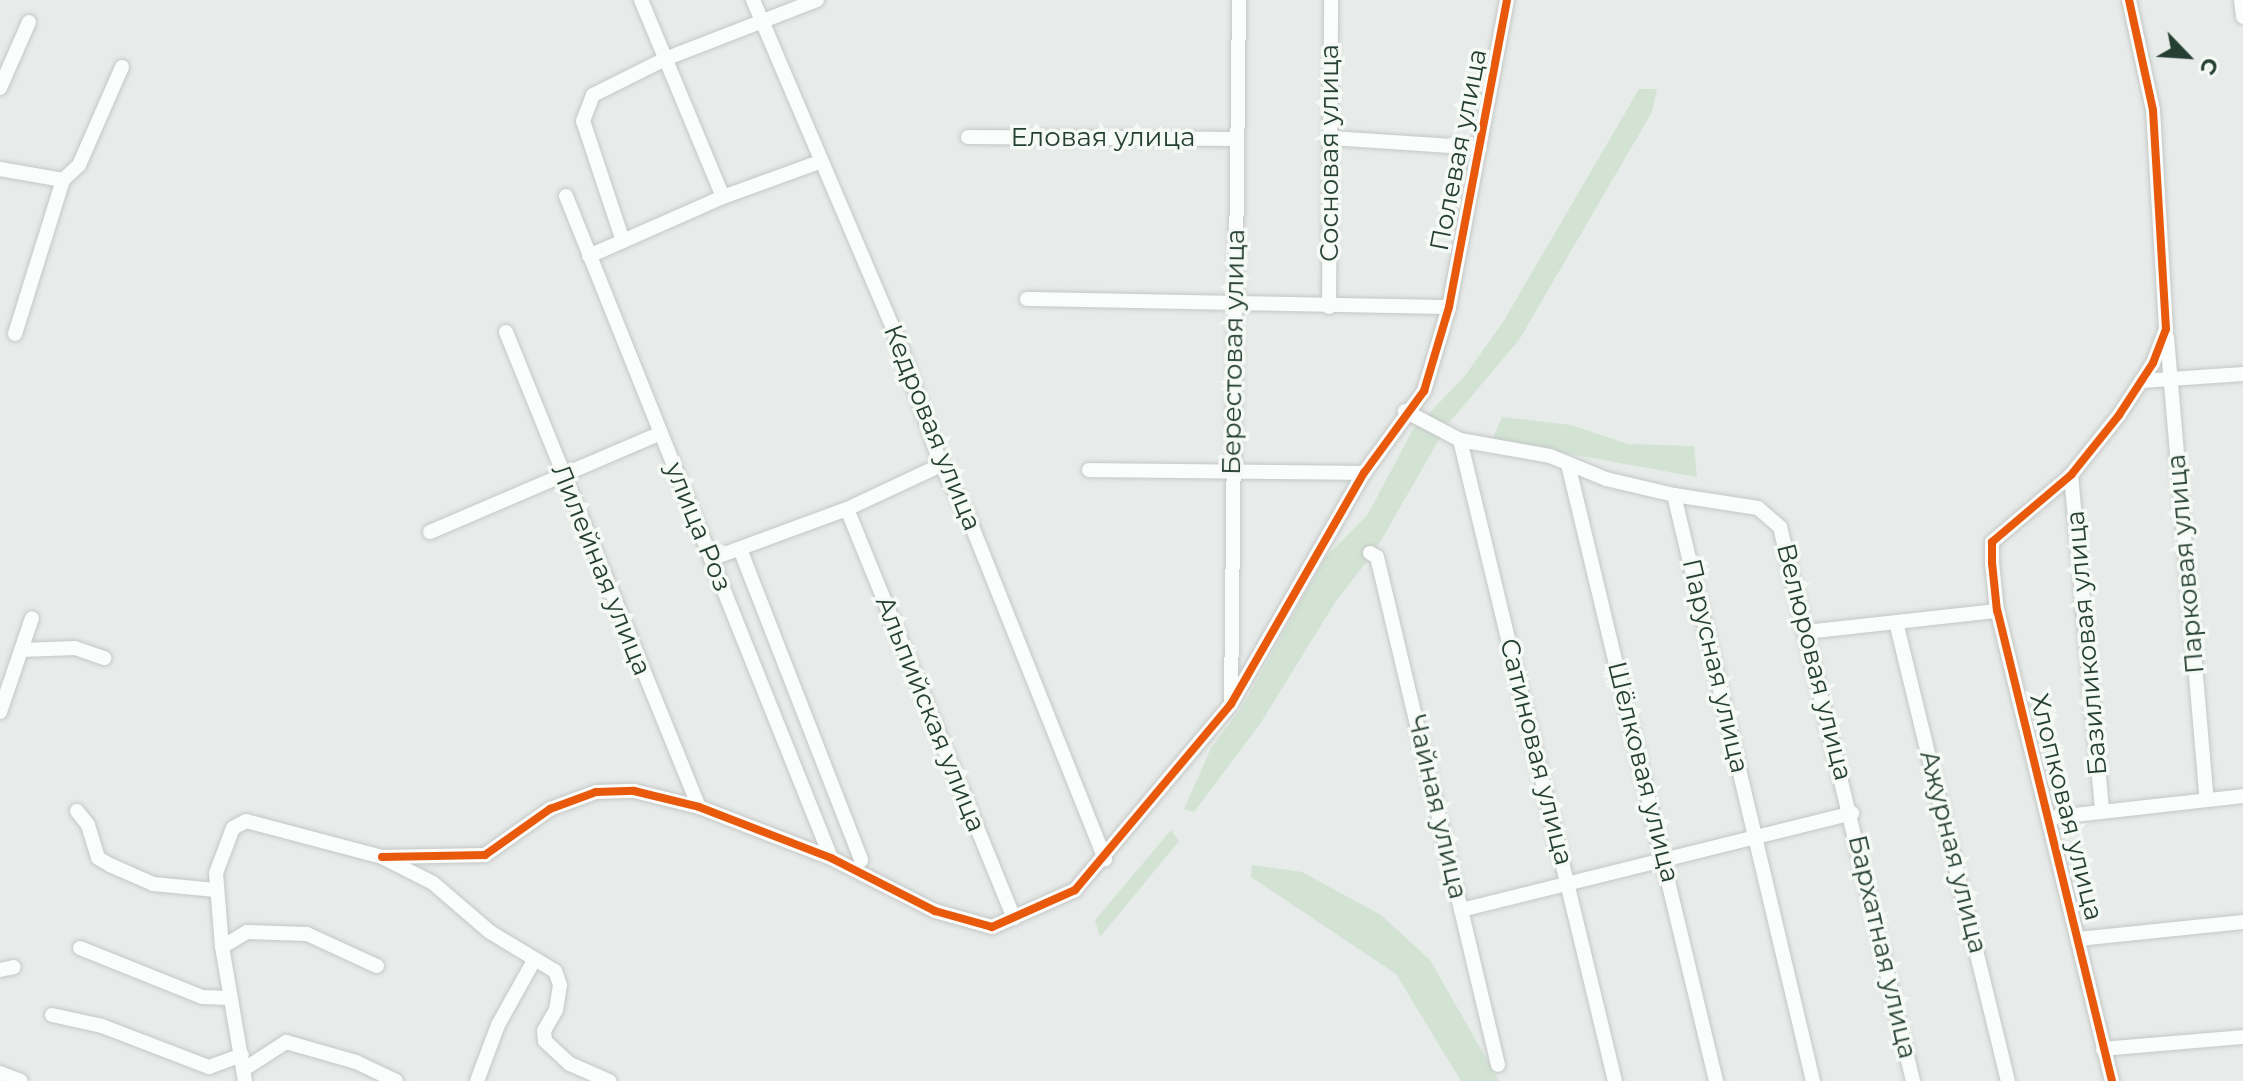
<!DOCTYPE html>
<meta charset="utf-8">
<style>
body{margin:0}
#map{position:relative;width:2243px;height:1081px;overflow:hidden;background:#e7ebe9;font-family:Montserrat,sans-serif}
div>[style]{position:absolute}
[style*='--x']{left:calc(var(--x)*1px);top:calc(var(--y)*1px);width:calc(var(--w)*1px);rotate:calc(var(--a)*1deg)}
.green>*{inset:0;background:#d2e3d4}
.roads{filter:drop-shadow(0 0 2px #c4c8c6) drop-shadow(0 0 2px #c4c8c6)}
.minor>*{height:14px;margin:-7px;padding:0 7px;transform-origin:7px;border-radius:7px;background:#fbfcfc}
.cycleway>*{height:8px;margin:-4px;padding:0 4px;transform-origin:4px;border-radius:4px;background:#e8590c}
span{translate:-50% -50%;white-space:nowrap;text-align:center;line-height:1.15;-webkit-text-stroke:7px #f6faf7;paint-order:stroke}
.street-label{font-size:26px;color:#253f33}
.north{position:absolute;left:2147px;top:16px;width:80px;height:80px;-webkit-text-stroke:6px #f6faf7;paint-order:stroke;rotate:115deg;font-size:22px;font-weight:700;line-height:32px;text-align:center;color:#253f33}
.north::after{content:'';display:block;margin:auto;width:28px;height:36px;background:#253f33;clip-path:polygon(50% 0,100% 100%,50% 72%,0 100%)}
</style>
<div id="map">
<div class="green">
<i style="clip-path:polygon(1639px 89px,1657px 89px,1652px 112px,1519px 340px,1448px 424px,1375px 551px,1336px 601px,1260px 724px,1194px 812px,1184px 809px,1211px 748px,1242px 707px,1325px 558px,1368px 514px,1412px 431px,1464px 377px,1503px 322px)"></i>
<i style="clip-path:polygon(1502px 417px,1571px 425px,1628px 444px,1694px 446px,1697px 477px,1492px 440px)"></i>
<i style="clip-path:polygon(1171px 830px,1179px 841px,1100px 937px,1095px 920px)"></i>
<i style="clip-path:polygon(1252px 865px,1302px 872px,1381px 915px,1430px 960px,1499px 1081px,1461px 1081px,1396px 974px,1251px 877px)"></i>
</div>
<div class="roads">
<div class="minor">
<i style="--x:641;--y:0;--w:213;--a:67.4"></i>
<i style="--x:753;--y:0;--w:375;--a:66.9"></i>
<i style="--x:900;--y:345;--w:127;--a:71.1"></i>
<i style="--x:941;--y:465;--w:55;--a:62"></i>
<i style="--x:967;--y:514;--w:372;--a:68.2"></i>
<i style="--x:2241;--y:0;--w:17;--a:83"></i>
<i style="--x:0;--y:88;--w:72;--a:-66.3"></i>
<i style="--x:968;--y:137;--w:269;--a:0.4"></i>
<i style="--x:1331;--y:138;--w:149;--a:3.8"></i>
<i style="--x:0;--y:169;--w:64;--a:9.9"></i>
<i style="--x:63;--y:180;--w:22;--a:-43"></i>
<i style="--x:79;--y:165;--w:107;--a:-66.3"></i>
<i style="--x:566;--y:196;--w:713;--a:68.18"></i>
<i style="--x:623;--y:241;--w:126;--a:-108.4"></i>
<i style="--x:583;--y:121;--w:28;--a:-69"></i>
<i style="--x:593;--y:95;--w:80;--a:-26.6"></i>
<i style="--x:665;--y:59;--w:163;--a:-21.2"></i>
<i style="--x:589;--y:256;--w:146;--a:-23.8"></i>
<i style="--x:723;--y:197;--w:102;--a:-20"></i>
<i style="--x:1027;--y:299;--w:422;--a:1.1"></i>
<i style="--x:1329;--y:307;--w:307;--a:-89.6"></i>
<i style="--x:506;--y:332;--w:513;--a:67.89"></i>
<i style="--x:15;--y:334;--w:161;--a:-72.7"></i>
<i style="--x:2167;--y:337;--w:464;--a:85.1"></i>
<i style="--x:2142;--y:381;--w:101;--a:-4"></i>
<i style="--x:1405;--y:411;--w:62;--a:27.8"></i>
<i style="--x:1460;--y:440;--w:659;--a:76.41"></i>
<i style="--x:1460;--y:440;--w:91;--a:10.1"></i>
<i style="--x:1550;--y:456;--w:61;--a:22.3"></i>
<i style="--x:1606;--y:479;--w:70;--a:13.2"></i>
<i style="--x:1674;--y:495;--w:85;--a:8.8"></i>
<i style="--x:1758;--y:508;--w:29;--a:41"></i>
<i style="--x:1780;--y:527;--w:570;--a:76.5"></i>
<i style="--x:1568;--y:464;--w:635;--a:76.51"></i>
<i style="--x:1089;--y:470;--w:275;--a:0.6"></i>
<i style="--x:2071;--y:475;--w:337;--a:84.7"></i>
<i style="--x:1674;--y:495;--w:602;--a:76.66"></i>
<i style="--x:847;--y:509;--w:442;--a:67.8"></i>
<i style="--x:430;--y:532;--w:251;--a:-23.2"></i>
<i style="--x:740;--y:549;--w:334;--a:68.7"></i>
<i style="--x:1370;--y:553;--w:8;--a:30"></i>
<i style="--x:1377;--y:557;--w:522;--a:76.6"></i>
<i style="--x:711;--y:559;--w:145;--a:-20.2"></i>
<i style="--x:847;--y:509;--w:104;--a:-25.1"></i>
<i style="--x:1896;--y:622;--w:472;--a:76.3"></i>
<i style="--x:1806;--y:632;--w:192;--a:-6.3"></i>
<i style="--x:21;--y:650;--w:54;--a:-2.1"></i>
<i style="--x:75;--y:648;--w:31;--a:19"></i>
<i style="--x:1231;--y:703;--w:703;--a:-89.35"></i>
<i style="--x:0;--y:712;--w:99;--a:-71.2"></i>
<i style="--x:77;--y:811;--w:18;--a:52"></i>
<i style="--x:88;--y:825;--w:34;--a:73"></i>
<i style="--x:98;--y:858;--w:14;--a:30"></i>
<i style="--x:110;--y:865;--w:47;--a:23.8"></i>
<i style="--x:153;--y:884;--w:63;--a:5.4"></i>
<i style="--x:2048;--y:818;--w:196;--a:-6.4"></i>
<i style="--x:382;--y:857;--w:103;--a:-1.1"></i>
<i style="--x:485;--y:855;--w:80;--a:-35.3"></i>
<i style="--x:550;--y:809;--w:49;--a:-20.3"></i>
<i style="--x:596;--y:792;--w:38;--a:-2"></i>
<i style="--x:634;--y:791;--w:67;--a:13.8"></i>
<i style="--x:699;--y:807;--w:142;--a:21.1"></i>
<i style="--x:831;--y:858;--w:117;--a:27"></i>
<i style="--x:935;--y:911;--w:59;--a:15.7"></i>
<i style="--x:992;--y:927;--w:91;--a:-24"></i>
<i style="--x:1075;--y:890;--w:243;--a:-50"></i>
<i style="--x:1231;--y:704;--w:267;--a:-60.1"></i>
<i style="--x:1364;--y:473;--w:102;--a:-53.8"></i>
<i style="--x:1424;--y:391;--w:88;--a:-73.4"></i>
<i style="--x:1449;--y:307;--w:312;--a:-79.3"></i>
<i style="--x:1461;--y:910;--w:403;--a:-13.9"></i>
<i style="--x:2078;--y:939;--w:166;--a:-5.9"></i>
<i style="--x:222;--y:947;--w:29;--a:-31"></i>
<i style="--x:247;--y:932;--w:60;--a:1.9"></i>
<i style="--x:307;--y:934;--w:77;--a:24.6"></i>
<i style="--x:80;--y:948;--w:131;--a:21.9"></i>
<i style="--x:202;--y:997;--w:28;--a:2"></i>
<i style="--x:0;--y:970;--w:14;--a:-12"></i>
<i style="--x:52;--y:1015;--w:51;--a:12.4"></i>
<i style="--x:102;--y:1026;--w:115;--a:21"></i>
<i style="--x:209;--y:1067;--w:35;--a:-20"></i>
<i style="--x:2103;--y:1049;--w:141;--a:-4.9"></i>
<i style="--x:246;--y:1068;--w:48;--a:-33"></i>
<i style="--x:286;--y:1042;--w:73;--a:15.9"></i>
<i style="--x:356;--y:1062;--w:44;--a:25.4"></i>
<i style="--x:0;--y:1073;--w:22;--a:21"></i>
<i style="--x:245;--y:1081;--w:136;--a:-99.7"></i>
<i style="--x:222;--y:947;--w:74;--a:-94.6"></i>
<i style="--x:216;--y:873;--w:48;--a:-69.3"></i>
<i style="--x:233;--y:828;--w:15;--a:-28"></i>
<i style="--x:246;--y:821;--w:141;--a:14.8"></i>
<i style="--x:382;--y:857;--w:57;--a:27"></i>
<i style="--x:433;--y:883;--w:75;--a:40.7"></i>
<i style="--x:490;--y:932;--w:76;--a:31"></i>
<i style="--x:555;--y:971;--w:15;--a:70"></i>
<i style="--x:560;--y:985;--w:25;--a:99"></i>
<i style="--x:556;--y:1010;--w:24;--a:120"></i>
<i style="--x:544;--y:1031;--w:10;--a:84"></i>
<i style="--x:545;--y:1041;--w:34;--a:43"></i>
<i style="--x:570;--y:1064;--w:43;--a:23.6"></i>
<i style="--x:477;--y:1081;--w:60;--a:-69.4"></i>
<i style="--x:498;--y:1025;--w:72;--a:-60.9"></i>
<i style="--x:2112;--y:1081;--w:484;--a:-103.7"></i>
<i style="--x:1997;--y:611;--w:48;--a:-95.9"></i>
<i style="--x:1992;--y:563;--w:21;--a:-90"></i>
<i style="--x:1992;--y:542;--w:104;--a:-40.3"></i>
<i style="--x:2071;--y:475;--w:77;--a:-51.3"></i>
<i style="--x:2119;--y:415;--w:62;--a:-56.8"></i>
<i style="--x:2153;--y:363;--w:36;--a:-69"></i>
<i style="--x:2166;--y:329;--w:219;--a:-93.4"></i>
<i style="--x:2153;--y:110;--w:113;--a:-102.3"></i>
</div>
</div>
<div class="cycleway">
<i style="--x:382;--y:857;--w:103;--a:-1.1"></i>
<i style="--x:485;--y:855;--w:80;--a:-35.3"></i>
<i style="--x:550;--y:809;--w:49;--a:-20.3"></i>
<i style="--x:596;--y:792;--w:38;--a:-2"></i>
<i style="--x:634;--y:791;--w:67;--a:13.8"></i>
<i style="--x:699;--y:807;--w:142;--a:21.1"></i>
<i style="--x:831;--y:858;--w:117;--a:27"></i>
<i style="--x:935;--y:911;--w:59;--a:15.7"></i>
<i style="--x:992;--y:927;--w:91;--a:-24"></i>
<i style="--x:1075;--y:890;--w:243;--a:-50"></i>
<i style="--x:1231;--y:704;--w:267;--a:-60.1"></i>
<i style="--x:1364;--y:473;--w:102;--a:-53.8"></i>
<i style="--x:1424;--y:391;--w:88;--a:-73.4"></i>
<i style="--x:1449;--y:307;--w:312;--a:-79.3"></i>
<i style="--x:2112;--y:1081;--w:484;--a:-103.7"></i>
<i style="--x:1997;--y:611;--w:48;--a:-95.9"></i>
<i style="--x:1992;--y:563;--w:21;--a:-90"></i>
<i style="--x:1992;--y:542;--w:104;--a:-40.3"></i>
<i style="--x:2071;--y:475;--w:77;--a:-51.3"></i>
<i style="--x:2119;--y:415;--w:62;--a:-56.8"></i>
<i style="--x:2153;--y:363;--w:36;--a:-69"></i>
<i style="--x:2166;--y:329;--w:219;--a:-93.4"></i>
<i style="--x:2153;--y:110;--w:113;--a:-102.3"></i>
</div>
<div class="street-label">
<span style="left:1103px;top:138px">Еловая улица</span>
<span style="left:1459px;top:150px;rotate:-79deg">Полевая улица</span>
<span style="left:1330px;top:153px;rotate:-90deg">Сосновая улица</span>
<span style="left:1234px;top:352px;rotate:-89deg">Берестовая улица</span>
<span style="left:932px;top:428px;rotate:68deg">Кедровая улица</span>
<span style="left:698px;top:527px;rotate:68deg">улица Роз</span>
<span style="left:2186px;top:564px;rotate:-95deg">Парковая улица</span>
<span style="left:601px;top:570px;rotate:68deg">Лилейная улица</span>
<span style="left:2087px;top:643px;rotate:-95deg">Базиликовая улица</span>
<span style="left:1814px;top:662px;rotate:76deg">Велюровая улица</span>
<span style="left:1715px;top:666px;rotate:77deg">Парусная улица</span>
<span style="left:930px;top:714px;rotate:68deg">Альпийская улица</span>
<span style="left:1536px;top:752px;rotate:76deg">Сатиновая улица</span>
<span style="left:1643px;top:772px;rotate:76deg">Шёлковая улица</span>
<span style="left:1437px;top:807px;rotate:77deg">Чайная улица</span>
<span style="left:2066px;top:807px;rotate:76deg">Хлопковая улица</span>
<span style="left:1953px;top:852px;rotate:76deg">Ажурная улица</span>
<span style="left:1882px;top:947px;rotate:77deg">Бархатная улица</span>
</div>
<div class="north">С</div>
</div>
